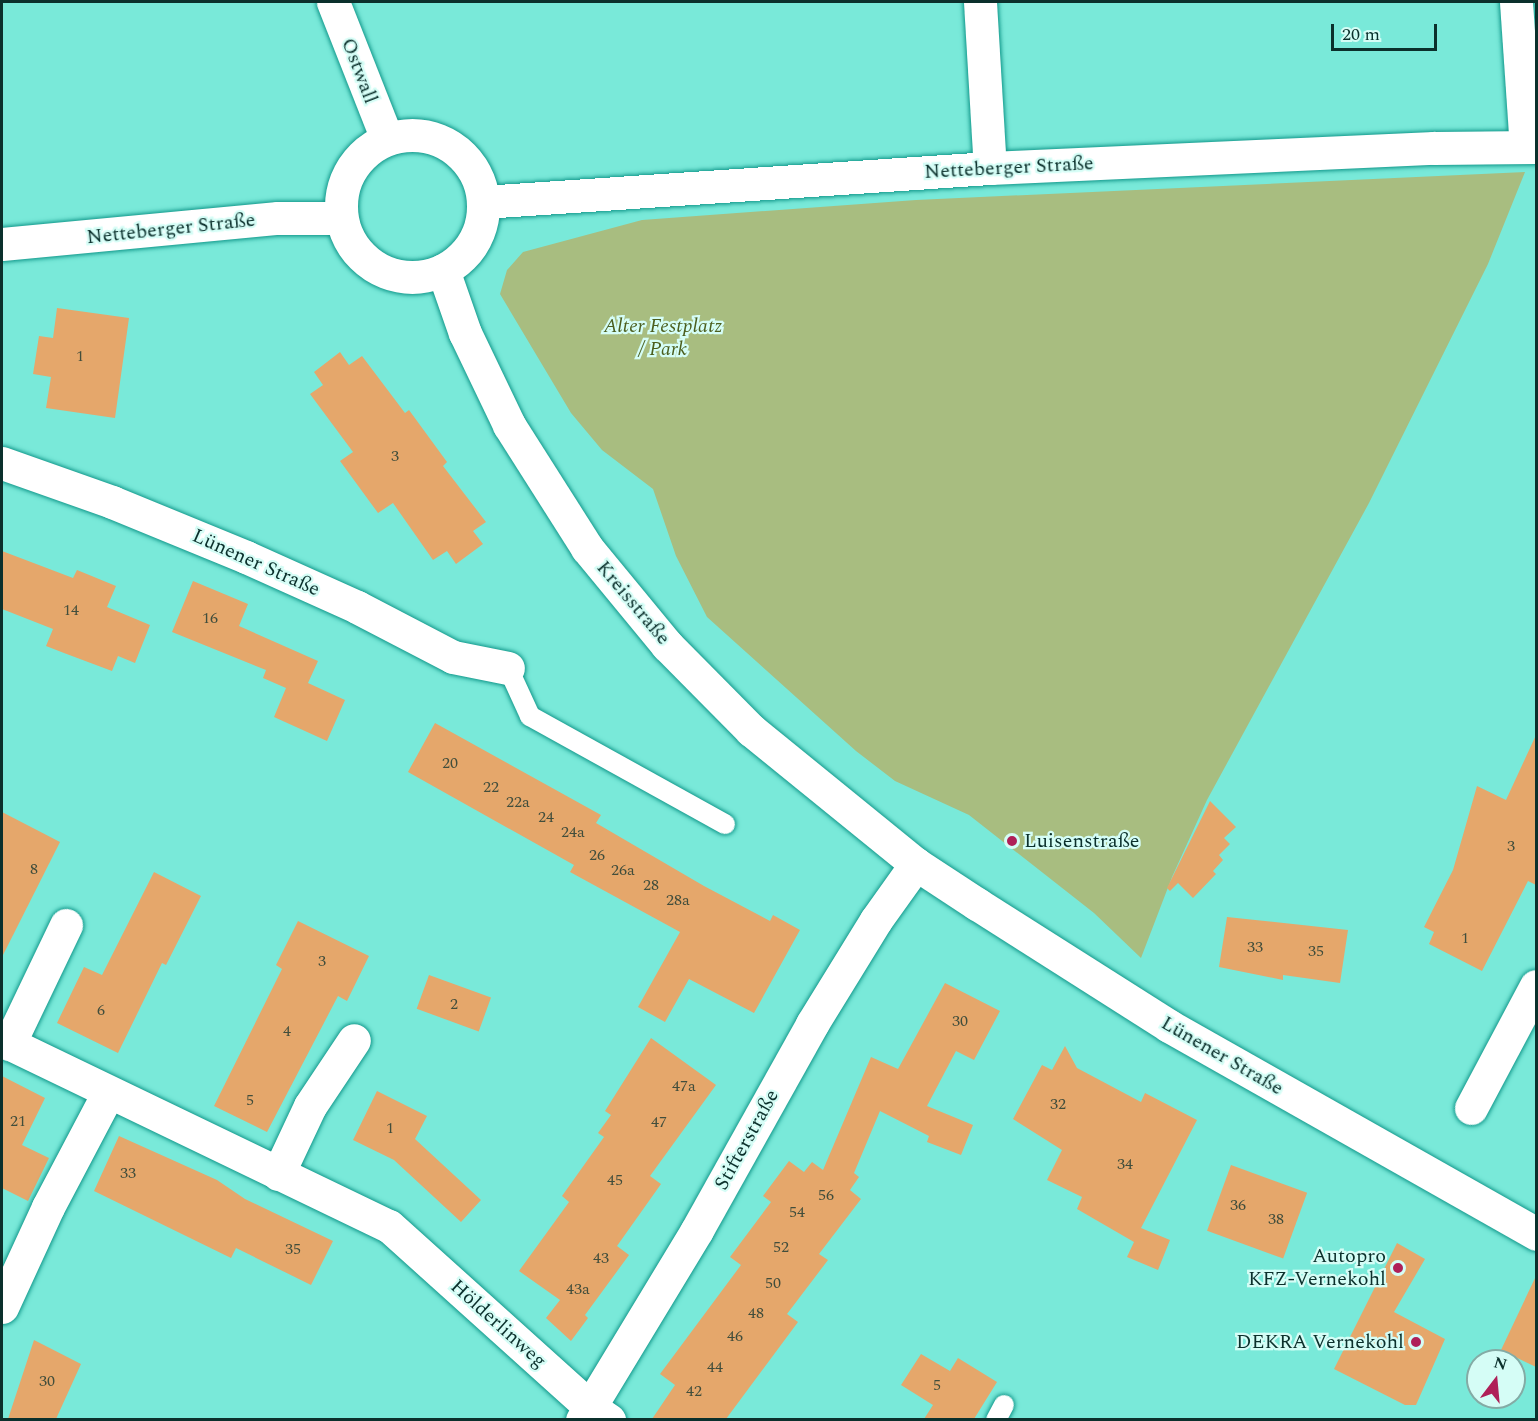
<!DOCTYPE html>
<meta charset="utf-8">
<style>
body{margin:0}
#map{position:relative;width:1538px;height:1421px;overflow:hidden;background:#79e9d9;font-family:Spectral,serif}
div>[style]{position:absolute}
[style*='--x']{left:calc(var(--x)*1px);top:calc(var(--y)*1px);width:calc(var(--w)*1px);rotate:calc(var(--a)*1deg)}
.green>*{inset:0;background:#a8bd80}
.building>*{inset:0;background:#e5a76b;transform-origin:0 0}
.roads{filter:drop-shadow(0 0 2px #12988b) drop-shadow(0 0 2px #12988b)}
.service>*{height:20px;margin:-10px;padding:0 10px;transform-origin:10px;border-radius:10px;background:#fff}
.minor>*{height:33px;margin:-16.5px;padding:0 16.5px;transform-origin:16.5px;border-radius:16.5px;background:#fff}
.tertiary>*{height:33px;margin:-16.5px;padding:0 16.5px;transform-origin:16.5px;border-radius:16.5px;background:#fff}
.primary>*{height:33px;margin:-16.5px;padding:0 16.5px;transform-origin:16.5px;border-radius:16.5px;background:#fff}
.primary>.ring{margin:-16.5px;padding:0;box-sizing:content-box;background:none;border:33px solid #fff;border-radius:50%}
.dots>*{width:16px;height:16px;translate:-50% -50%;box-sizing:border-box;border:3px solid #d5fdf6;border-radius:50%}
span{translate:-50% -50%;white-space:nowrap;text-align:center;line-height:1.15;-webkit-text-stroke:4.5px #d5fdf6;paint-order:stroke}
.number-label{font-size:16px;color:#424e3c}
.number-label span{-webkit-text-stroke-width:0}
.street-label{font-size:20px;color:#0b302c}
.park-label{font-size:20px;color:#4b5e1d;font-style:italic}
.poi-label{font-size:20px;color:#0b302c}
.left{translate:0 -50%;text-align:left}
.right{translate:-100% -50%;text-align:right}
.frame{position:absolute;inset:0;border:3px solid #0b302c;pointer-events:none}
.north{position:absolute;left:1466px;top:1349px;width:60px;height:60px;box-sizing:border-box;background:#d5fdf6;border:2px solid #84aba5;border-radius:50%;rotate:16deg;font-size:16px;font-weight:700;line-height:24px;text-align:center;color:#0b302c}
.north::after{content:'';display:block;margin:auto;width:21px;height:27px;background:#af2058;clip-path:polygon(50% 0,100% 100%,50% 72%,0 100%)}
.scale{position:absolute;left:1331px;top:24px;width:106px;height:27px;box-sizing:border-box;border:3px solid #0b302c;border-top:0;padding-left:8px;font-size:18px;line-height:21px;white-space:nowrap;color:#0b302c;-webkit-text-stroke:4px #d5fdf6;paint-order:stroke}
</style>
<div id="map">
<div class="green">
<i style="clip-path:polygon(1525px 172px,1488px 264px,1369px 503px,1207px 800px,1172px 877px,1141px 958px,1094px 913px,969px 815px,895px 781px,856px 751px,707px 617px,676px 556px,653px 489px,602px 450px,571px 413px,500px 294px,507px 270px,523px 252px,642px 220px,916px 200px)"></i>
</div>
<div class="building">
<i style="clip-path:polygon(57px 308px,129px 318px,115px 418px,46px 408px,51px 377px,33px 374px,39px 336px,53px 338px)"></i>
<i style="clip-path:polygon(340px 352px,349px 365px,362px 356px,405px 413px,409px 410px,447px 462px,443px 466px,486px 522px,473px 531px,483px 544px,456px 564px,447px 551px,433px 560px,393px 503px,378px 513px,340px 461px,353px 452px,310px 394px,323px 385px,314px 372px)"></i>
<i style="clip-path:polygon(2px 551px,73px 578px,77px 570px,116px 586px,107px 607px,150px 625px,135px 663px,118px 656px,112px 671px,64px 653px,46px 646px,53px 629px,2px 609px)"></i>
<i style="clip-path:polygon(193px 581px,248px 604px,239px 626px,318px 661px,308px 683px,345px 700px,327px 741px,274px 717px,286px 688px,263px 678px,266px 670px,172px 632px)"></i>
<i style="clip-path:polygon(435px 723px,601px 815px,596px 823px,704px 886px,770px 921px,773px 915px,800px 930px,754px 1013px,689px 979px,665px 1022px,638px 1007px,680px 932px,570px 872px,574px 865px,408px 772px)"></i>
<i style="clip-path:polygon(1536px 735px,1536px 885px,1528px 881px,1482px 971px,1429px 944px,1434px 932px,1424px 927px,1453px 870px,1477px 786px,1506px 800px)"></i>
<i style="clip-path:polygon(1210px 801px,1236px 827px,1224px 838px,1230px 844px,1219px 855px,1223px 860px,1213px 871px,1216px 874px,1193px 898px,1178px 883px,1170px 891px,1167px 888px)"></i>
<i style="clip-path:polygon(2px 812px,60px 842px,2px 957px)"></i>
<i style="clip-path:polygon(154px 872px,201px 896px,166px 965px,162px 963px,118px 1053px,57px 1023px,84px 967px,102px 975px)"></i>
<i style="clip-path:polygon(1227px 917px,1348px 930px,1340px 983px,1283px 975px,1283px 980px,1219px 967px)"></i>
<i style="clip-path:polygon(298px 921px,369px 956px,347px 1001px,338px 996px,267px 1132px,214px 1106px,282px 969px,276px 965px)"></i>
<i style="left:429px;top:975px;width:66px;height:36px;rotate:20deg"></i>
<i style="clip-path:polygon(945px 983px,1000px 1011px,974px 1060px,956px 1051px,927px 1106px,973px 1125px,961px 1155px,927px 1142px,929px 1136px,880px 1111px,854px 1173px,859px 1177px,850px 1190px,861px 1199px,819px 1254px,828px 1260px,787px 1314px,798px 1322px,726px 1419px,652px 1419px,675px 1385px,660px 1374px,741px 1265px,730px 1257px,771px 1202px,763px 1196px,789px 1161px,804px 1172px,812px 1162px,823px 1170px,871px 1057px,898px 1069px)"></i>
<i style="clip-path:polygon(651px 1038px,716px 1085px,650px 1176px,661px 1184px,617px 1246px,629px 1255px,585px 1315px,588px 1318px,571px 1341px,546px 1318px,560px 1300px,519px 1271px,569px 1202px,562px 1196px,604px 1137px,598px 1133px,611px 1115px,605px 1111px)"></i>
<i style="clip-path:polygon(1065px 1046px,1077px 1068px,1141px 1102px,1145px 1093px,1197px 1120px,1141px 1228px,1170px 1240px,1158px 1270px,1127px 1257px,1134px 1242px,1077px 1209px,1082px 1197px,1047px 1180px,1062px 1150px,1013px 1119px,1042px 1065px,1052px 1070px)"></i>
<i style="clip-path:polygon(2px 1076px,45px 1098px,22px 1145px,49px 1158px,28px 1201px,2px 1188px)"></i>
<i style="clip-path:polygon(377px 1091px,427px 1116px,415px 1139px,481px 1200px,461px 1222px,394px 1160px,353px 1140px)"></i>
<i style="clip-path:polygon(119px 1136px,217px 1180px,245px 1199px,333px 1241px,311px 1285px,236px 1248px,231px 1258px,94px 1191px)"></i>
<i style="left:1231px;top:1165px;width:81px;height:70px;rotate:20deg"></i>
<i style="clip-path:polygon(1397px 1243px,1425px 1259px,1394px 1312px,1445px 1339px,1416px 1405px,1405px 1405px,1334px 1369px)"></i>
<i style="clip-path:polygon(1536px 1276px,1536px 1367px,1501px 1350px)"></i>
<i style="clip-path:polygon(34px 1340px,81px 1364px,56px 1419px,8px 1419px)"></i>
<i style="clip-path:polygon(921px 1354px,950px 1371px,958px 1358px,997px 1382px,974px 1419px,924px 1419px,933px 1405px,901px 1385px)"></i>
</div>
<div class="roads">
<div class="service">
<i style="--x:508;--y:668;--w:53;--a:65.4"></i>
<i style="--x:530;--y:716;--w:223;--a:29"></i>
<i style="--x:996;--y:1420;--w:17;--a:-62"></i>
</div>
<div class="minor">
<i style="--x:980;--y:2;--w:166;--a:86.6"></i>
<i style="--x:1516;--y:2;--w:145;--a:86.1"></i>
<i style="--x:2;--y:244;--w:277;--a:-5.4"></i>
<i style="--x:278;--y:218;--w:63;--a:0"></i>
<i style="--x:2;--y:463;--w:117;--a:19.5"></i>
<i style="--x:112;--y:502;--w:145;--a:22.3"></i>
<i style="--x:246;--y:557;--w:122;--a:24.2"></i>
<i style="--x:357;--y:607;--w:108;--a:27.5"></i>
<i style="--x:453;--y:657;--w:56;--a:11.3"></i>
<i style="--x:2;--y:1040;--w:429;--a:25.7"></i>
<i style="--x:389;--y:1226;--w:272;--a:42"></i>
<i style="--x:591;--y:1408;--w:22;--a:34"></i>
<i style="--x:9;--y:1044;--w:132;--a:-64.4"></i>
<i style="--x:1471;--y:1108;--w:138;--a:-62"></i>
<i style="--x:278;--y:1174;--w:75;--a:-64.8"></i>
<i style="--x:310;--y:1106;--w:79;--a:-56.3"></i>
<i style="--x:2;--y:1307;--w:110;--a:-65.3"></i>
<i style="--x:48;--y:1207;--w:129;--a:-62.2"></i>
<i style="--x:582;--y:1420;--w:222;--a:-58.8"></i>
<i style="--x:697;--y:1230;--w:236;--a:-60.8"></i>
<i style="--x:812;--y:1024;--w:122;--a:-58.4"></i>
<i style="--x:876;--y:920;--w:69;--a:-54.5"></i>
</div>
<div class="tertiary">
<i style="--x:483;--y:202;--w:508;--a:-3.84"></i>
<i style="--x:990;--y:168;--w:444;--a:-2.6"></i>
<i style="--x:1434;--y:148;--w:102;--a:-0.6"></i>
</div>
<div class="primary">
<i style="--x:333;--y:2;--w:147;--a:68.5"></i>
<i class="ring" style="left:341px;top:135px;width:109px;height:109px"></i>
<i style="--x:443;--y:270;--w:67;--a:70.8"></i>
<i style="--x:465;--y:333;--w:102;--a:64.4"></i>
<i style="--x:509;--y:425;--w:146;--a:57.6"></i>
<i style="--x:587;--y:548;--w:126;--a:50.5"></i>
<i style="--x:667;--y:645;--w:120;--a:45.3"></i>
<i style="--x:751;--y:730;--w:213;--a:39.1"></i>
<i style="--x:916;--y:864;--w:73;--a:33.3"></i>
<i style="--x:977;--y:904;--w:227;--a:32.4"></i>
<i style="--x:1169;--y:1026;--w:422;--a:29.5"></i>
</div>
</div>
<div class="dots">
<i style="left:1012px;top:841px;background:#af2058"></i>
<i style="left:1398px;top:1268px;background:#af2058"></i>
<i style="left:1416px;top:1342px;background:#af2058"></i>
</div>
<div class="number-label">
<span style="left:80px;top:356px">1</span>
<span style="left:395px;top:456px">3</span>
<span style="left:71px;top:610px">14</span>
<span style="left:210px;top:618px">16</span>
<span style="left:450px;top:763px">20</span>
<span style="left:491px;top:787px">22</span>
<span style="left:518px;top:802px">22a</span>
<span style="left:546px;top:817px">24</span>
<span style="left:573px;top:832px">24a</span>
<span style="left:1511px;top:846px">3</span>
<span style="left:597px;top:855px">26</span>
<span style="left:34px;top:869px">8</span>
<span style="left:623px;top:870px">26a</span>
<span style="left:651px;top:885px">28</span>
<span style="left:678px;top:900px">28a</span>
<span style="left:1465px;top:938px">1</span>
<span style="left:1255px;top:947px">33</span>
<span style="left:1316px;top:951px">35</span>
<span style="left:322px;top:961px">3</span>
<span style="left:454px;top:1004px">2</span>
<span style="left:101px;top:1010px">6</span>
<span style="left:960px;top:1021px">30</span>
<span style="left:287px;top:1031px">4</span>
<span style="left:684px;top:1086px">47a</span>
<span style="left:250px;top:1100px">5</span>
<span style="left:1058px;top:1104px">32</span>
<span style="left:18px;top:1121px">21</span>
<span style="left:659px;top:1122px">47</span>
<span style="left:390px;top:1128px">1</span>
<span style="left:1125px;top:1164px">34</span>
<span style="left:128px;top:1173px">33</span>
<span style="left:615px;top:1180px">45</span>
<span style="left:826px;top:1195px">56</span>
<span style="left:1238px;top:1205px">36</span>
<span style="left:797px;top:1212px">54</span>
<span style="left:1276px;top:1219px">38</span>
<span style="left:781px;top:1247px">52</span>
<span style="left:293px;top:1249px">35</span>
<span style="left:601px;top:1258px">43</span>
<span style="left:773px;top:1283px">50</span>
<span style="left:578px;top:1289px">43a</span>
<span style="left:756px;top:1313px">48</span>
<span style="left:735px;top:1336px">46</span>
<span style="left:715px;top:1367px">44</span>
<span style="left:47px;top:1381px">30</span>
<span style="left:937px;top:1385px">5</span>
<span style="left:694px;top:1391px">42</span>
</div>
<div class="street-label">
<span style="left:359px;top:71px;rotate:69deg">Ostwall</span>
<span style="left:1009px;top:168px;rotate:-3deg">Netteberger Straße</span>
<span style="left:171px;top:229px;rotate:-6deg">Netteberger Straße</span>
<span style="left:256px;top:563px;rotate:24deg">Lünener Straße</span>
<span style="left:633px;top:603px;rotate:50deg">Kreisstraße</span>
<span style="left:1222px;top:1056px;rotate:30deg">Lünener Straße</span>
<span style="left:747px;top:1140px;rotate:-61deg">Stifterstraße</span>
<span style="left:498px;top:1324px;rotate:42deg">Hölderlinweg</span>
</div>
<div class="park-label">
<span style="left:663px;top:338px">Alter Festplatz<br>/ Park</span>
</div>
<div class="poi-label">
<span class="left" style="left:1024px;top:841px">Luisenstraße</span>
<span class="right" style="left:1386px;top:1268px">Autopro<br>KFZ-Vernekohl</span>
<span class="right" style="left:1404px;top:1342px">DEKRA Vernekohl</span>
</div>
<div class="frame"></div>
<div class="north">N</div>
<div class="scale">20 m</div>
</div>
